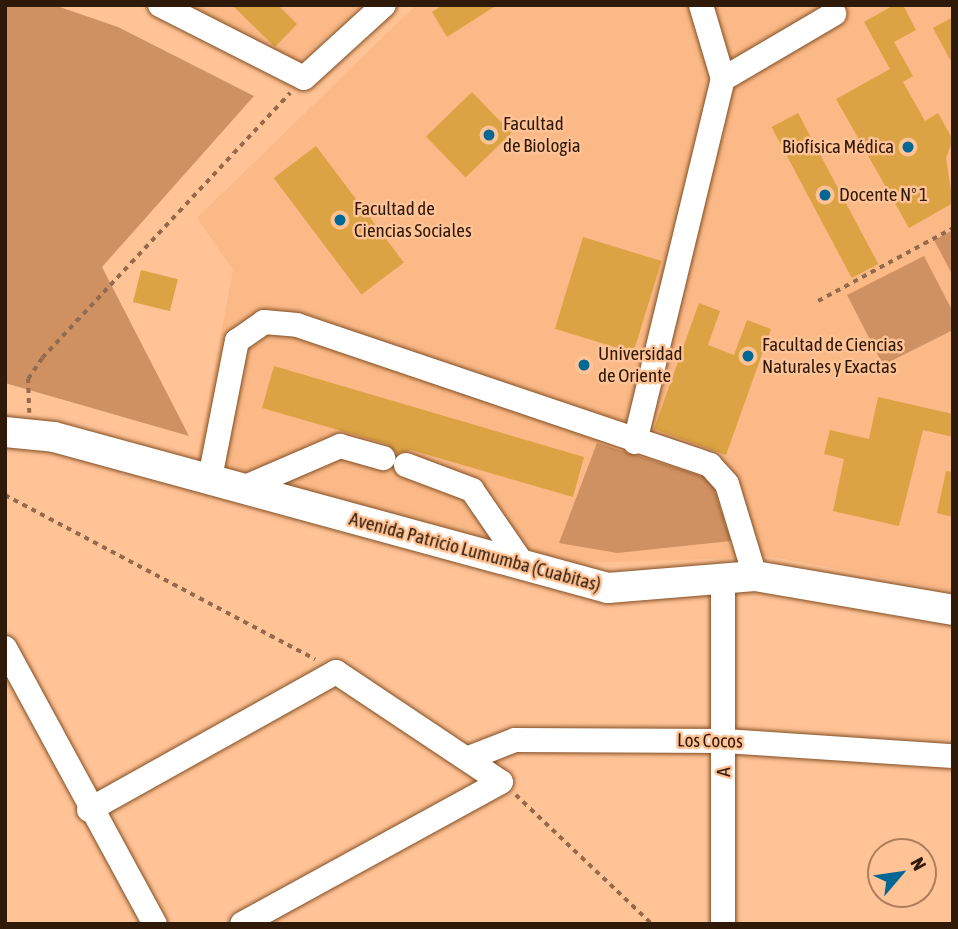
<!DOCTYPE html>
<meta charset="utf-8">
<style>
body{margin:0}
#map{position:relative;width:958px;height:929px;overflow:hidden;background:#ffc396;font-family:"Asap Condensed",sans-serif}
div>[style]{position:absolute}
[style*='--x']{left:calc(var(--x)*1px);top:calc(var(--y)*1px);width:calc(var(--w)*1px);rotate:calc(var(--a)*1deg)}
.built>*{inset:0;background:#fbb987}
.green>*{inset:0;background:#d09162}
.building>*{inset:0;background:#dba343;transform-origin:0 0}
.path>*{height:3.5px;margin-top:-1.75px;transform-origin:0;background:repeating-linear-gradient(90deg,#936b4c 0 5px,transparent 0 10px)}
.roads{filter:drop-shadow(0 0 2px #824e23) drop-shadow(0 0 2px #824e23)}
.minor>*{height:24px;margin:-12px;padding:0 12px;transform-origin:12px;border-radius:12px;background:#fff}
.major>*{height:30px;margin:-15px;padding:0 15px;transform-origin:15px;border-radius:15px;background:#fff}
.dots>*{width:19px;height:19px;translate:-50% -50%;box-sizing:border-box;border:4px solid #ffc396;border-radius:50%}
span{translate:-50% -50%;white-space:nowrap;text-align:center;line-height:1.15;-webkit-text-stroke:5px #ffc396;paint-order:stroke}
.poi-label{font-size:19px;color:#2f1908}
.left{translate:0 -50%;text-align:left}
.right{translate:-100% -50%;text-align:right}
.street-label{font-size:19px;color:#2f1908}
.frame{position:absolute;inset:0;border:7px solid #2f1908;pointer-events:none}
.north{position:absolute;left:867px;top:838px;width:70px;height:70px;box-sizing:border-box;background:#ffc396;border:2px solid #ac7f5d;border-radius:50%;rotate:61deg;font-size:19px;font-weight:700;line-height:28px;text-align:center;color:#2f1908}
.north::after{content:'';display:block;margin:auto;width:24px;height:32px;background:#016896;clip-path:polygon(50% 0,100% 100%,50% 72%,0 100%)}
</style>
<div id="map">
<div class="built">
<i style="clip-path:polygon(184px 5px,361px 5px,297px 63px)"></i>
<i style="clip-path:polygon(416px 5px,953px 5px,953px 591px,774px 557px,578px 563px,197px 460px,233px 270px,197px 218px)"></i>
</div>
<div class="green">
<i style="clip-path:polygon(5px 5px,54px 5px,118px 27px,254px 96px,102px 267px,189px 436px,5px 383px)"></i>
<i style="clip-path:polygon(953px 230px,953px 276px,934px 240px)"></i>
<i style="clip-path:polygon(924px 256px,953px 312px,953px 330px,883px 365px,847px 295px)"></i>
<i style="clip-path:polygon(597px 443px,711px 479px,731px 541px,617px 553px,559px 543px)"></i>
</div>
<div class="building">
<i style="clip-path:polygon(232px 5px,278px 5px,297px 24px,275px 47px)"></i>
<i style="clip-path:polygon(443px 5px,497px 5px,447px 37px,432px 12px)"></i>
<i style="clip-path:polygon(894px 5px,903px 5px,916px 30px,894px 42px,913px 76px,903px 82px,925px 121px,938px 113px,953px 140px,946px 158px,953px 203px,909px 228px,836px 99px,890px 69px,864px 22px)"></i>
<i style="clip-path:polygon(953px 17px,953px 65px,933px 28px)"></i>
<i style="left:472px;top:92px;width:57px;height:64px;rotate:46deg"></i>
<i style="left:798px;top:113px;width:171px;height:30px;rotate:62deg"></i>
<i style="left:316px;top:146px;width:146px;height:53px;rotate:53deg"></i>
<i style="left:583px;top:237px;width:82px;height:96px;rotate:17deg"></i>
<i style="left:141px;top:270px;width:38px;height:33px;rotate:14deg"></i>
<i style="clip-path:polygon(699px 303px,720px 311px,708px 345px,734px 355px,747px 320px,771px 329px,726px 455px,654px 429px)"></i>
<i style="clip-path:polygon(274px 366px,584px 457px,573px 497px,411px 450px,397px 453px,387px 444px,262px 408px)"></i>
<i style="clip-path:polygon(878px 397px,953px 414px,953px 437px,923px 430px,899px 526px,833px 511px,844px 459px,824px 454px,830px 430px,869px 439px)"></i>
<i style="clip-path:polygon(946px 471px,953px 472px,953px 517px,937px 513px)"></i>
</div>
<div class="path">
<i style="--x:818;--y:301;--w:153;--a:-28.4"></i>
<i style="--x:29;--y:413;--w:34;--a:-92"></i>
<i style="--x:28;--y:379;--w:25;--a:-56"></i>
<i style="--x:42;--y:358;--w:363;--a:-46.9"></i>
<i style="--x:5;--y:495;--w:351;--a:27.9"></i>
<i style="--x:516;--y:795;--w:187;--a:43.5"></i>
</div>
<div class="roads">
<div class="minor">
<i style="--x:160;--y:5;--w:161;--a:26.9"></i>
<i style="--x:304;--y:78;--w:108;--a:-42.4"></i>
<i style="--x:723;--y:79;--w:129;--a:-30.4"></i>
<i style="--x:635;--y:442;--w:374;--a:-76.4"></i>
<i style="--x:723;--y:79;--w:77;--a:-106.6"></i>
<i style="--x:406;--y:465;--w:71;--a:20.7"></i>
<i style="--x:472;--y:490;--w:93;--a:55.5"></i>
<i style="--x:210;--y:478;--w:140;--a:-78.9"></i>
<i style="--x:237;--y:341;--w:33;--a:-35"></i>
<i style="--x:264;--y:322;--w:33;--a:5"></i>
<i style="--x:297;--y:325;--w:436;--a:18.7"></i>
<i style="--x:710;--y:465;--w:25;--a:48"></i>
<i style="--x:727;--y:484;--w:96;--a:73.1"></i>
<i style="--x:243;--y:488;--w:106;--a:-23.4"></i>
<i style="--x:340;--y:446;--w:45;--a:15.6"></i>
<i style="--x:5;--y:648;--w:314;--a:61.5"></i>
<i style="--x:469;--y:758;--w:49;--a:-21.4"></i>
<i style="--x:515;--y:740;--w:210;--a:0.3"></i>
<i style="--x:725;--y:741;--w:228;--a:3.8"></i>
<i style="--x:89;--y:810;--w:283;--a:-29.2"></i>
<i style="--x:336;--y:672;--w:198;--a:33.7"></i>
<i style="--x:501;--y:782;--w:295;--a:151.3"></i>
<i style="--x:723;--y:924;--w:346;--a:-90"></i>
</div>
<div class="major">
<i style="--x:5;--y:432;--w:49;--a:5.8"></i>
<i style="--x:54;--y:437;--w:574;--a:15.25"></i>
<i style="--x:608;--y:588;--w:147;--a:-4.7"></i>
<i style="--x:755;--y:576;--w:201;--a:9.7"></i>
</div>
</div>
<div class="dots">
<i style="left:489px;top:135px;background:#016896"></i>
<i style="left:908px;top:147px;background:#016896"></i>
<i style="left:825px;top:195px;background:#016896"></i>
<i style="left:340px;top:220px;background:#016896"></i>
<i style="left:748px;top:356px;background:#016896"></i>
<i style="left:584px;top:365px;background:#016896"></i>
</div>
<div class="poi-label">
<span class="left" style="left:503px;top:135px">Facultad<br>de Biologia</span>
<span class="right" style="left:894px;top:147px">Biofísica Médica</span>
<span class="left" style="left:839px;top:195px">Docente Nº 1</span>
<span class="left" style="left:354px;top:220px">Facultad de<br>Ciencias Sociales</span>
<span class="left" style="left:762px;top:356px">Facultad de Ciencias<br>Naturales y Exactas</span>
<span class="left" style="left:598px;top:365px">Universidad<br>de Oriente</span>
</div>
<div class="street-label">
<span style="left:475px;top:552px;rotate:15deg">Avenida Patricio Lumumba (Cuabitas)</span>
<span style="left:710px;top:741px;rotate:1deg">Los Cocos</span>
<span style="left:724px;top:772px;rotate:-89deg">A</span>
</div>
<div class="frame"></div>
<div class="north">N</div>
</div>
